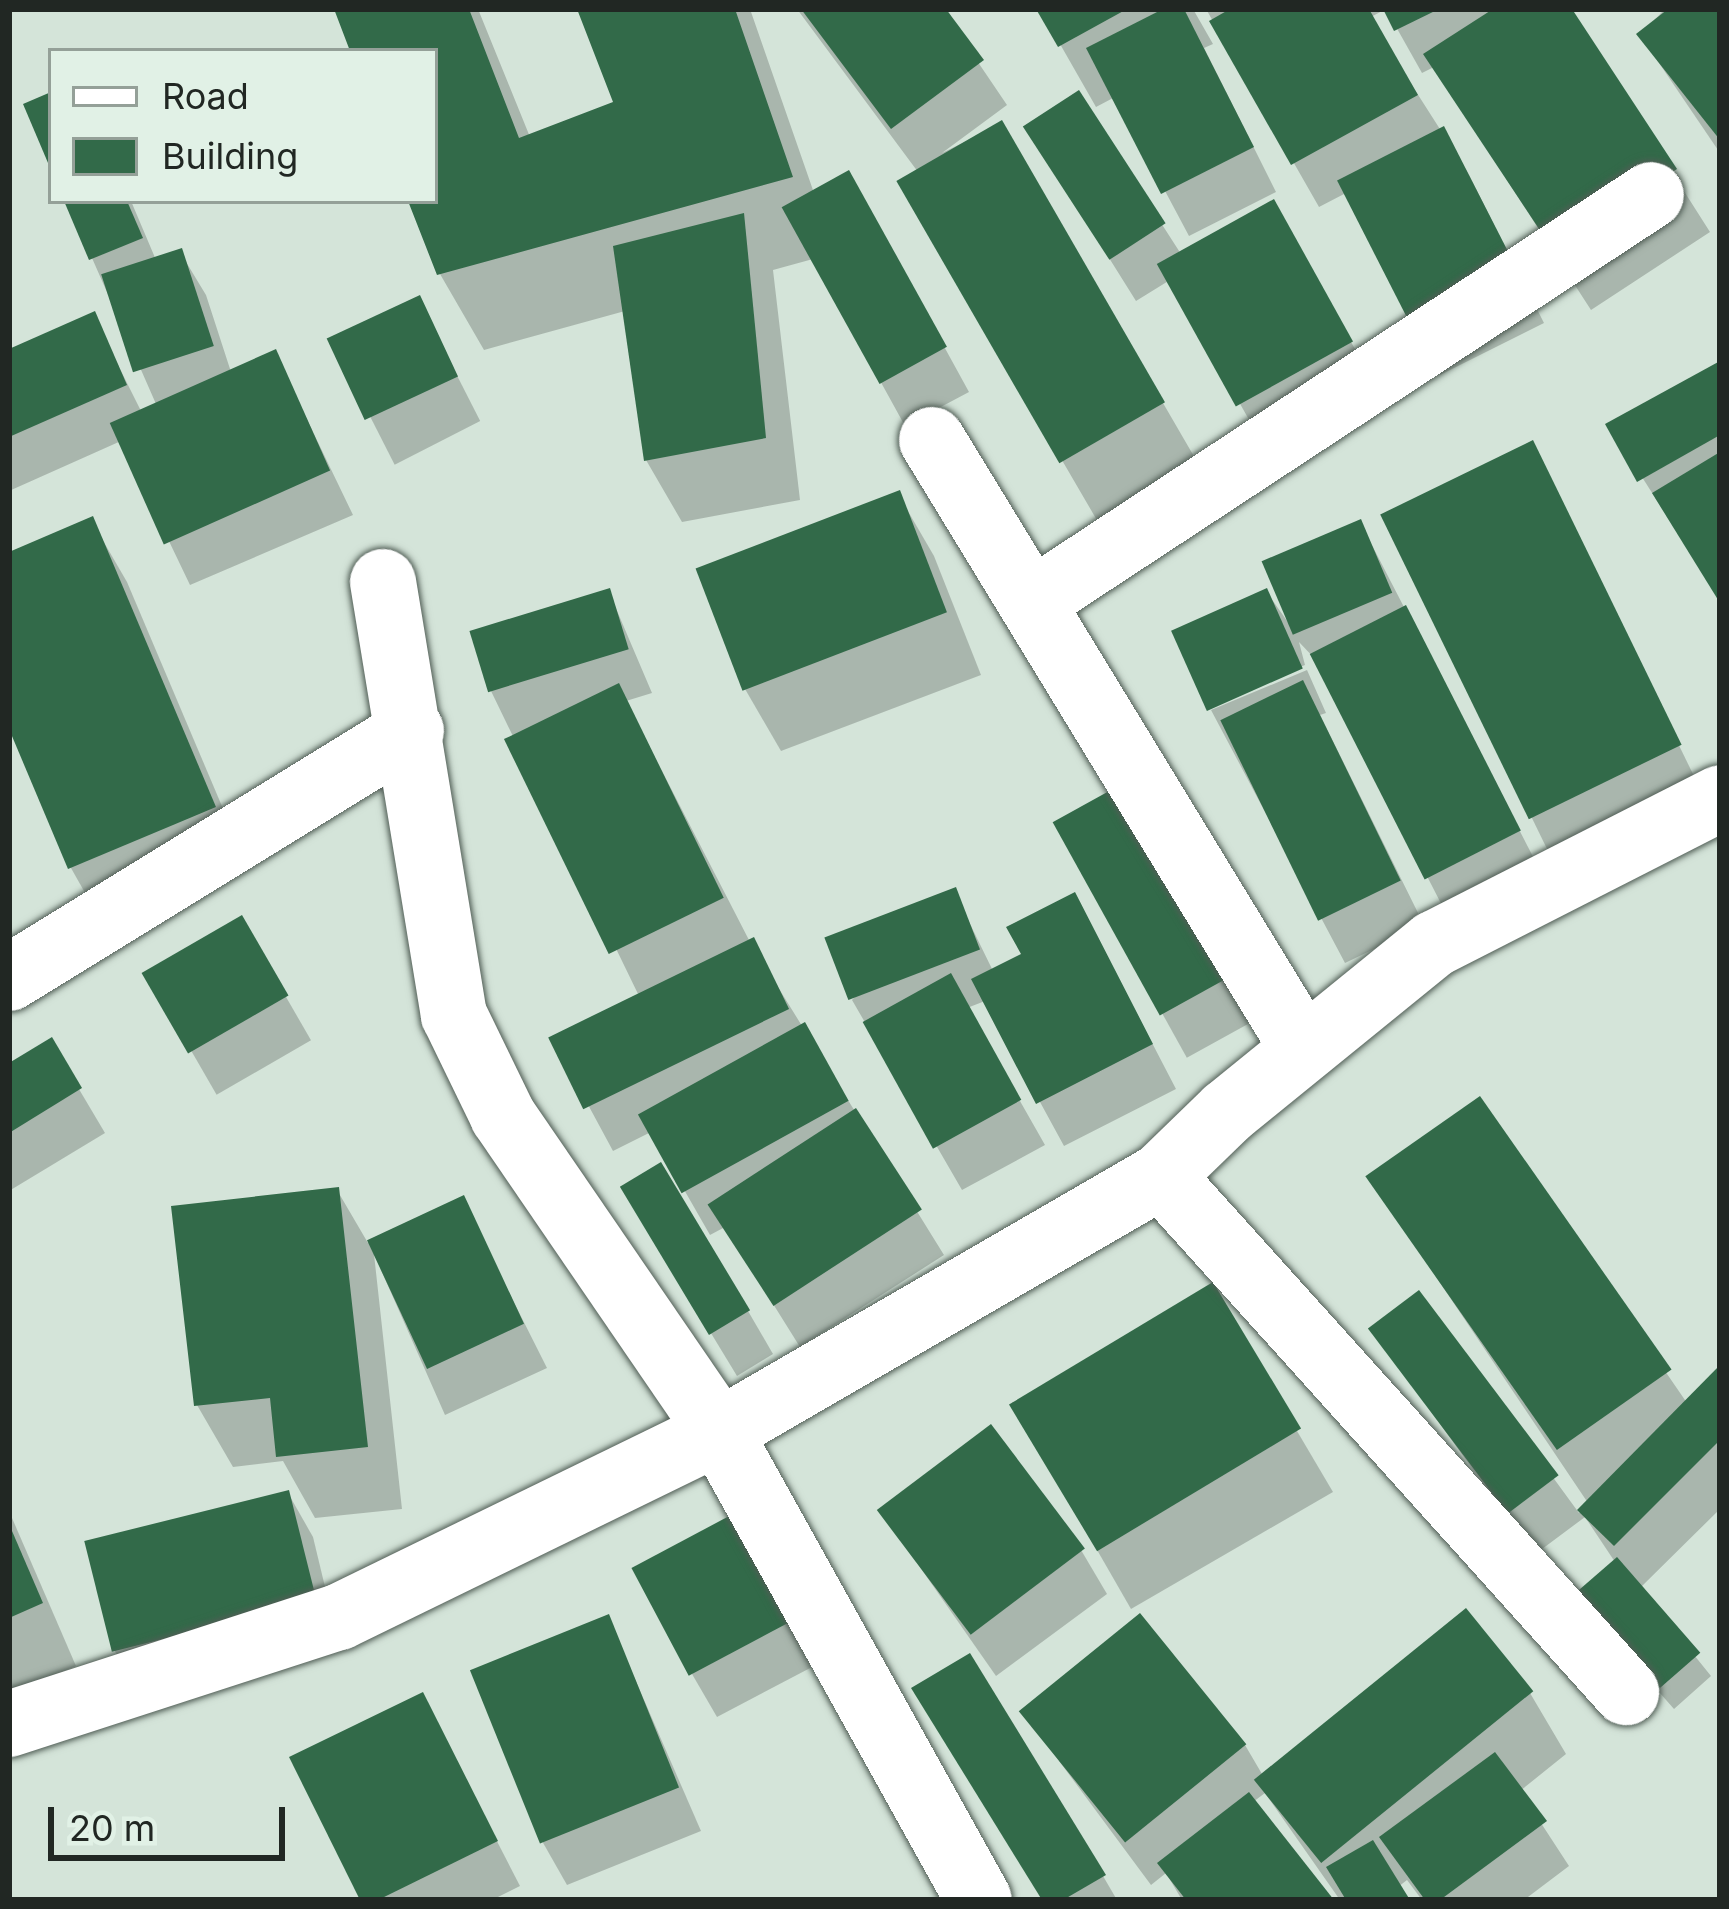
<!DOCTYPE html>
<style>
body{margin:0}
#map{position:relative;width:1729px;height:1909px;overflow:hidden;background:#d4e4d9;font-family:Inter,sans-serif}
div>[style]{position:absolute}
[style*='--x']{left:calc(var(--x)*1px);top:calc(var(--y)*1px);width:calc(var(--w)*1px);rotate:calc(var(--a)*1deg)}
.shadow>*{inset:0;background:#0003;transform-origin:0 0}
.building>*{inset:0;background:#326a49;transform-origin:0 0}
.roads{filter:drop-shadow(0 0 3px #505d55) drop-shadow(0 0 3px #505d55)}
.street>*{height:66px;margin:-33px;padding:0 33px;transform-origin:33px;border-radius:33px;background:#fff}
span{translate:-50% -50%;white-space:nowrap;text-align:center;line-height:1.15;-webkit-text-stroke:12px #e1f1e6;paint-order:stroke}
.frame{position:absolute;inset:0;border:12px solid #212723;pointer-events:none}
.legend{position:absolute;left:48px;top:48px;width:390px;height:156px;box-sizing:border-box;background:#e1f1e6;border:3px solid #94a098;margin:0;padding:15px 21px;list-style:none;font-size:36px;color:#212723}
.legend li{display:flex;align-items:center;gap:24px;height:60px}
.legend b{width:60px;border:3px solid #94a098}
.scale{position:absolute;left:48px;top:1807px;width:237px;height:54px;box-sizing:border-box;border:6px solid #212723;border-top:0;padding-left:15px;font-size:36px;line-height:42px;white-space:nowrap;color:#212723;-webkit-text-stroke:9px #e1f1e6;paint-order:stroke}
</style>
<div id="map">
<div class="shadow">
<i style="clip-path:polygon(337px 9px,478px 9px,530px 137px,617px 104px,580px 9px,750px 9px,814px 193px,873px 217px,969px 392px,905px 426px,813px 259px,773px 270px,800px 500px,682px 522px,646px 460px,625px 311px,484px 350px,440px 274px,412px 201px,435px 201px,435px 51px,353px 51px)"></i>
<i style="clip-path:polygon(797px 9px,942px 9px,1007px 105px,942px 153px,1001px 124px,1199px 465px,1098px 522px,900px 182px,918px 172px)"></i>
<i style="clip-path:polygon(1040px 9px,1193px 9px,1213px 44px,1204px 48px,1276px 192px,1189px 236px,1115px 97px,1096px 107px)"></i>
<i style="clip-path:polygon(1206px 9px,1568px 9px,1710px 232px,1591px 310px,1434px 67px,1422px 73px,1386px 9px,1369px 18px,1468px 173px,1544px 323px,1440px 375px,1346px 193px,1319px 207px)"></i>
<i style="clip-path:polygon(1665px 9px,1720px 9px,1720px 153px,1640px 35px)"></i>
<i style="clip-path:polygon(1078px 94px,1181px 254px,1272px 203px,1376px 386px,1265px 448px,1170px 280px,1136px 301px,1027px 127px)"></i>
<i style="clip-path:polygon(67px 201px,131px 201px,156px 260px,180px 252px,206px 295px,231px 372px,275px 353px,353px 515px,190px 585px,121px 441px,9px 491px,9px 352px,93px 315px,141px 411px,156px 404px)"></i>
<i style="left:418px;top:299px;width:137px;height:96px;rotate:63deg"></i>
<i style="clip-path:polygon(1720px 365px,1720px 600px,1609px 425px)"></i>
<i style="left:1532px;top:444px;width:407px;height:164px;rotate:64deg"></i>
<i style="clip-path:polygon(898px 494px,934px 556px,981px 675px,781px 751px,745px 689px)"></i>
<i style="clip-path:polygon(91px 520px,127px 582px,249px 870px,106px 930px,71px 868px,9px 722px,9px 555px)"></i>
<i style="clip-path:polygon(1360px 522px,1543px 876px,1450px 921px,1316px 660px,1299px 642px,1305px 665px,1208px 704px,1266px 591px,1292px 628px)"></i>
<i style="clip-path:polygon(609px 592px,652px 693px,626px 701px,750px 942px,944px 1255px,800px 1347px,725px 1227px,710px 1235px,651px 1132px,613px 1151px,552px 1038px,639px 996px,491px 691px)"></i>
<i style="clip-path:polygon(1307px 670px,1326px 713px,1320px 715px,1424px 925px,1345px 963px,1211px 710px)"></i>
<i style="left:1119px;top:789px;width:268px;height:71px;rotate:61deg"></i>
<i style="clip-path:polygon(954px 891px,993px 971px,1098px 939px,1176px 1089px,1064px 1146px,985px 1001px,967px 1008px,1045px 1145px,962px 1190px,852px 1000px)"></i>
<i style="left:241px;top:919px;width:140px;height:109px;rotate:60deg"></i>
<i style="clip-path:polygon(51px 1042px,105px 1133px,9px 1191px,9px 1067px)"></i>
<i style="clip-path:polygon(1479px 1100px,1687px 1403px,1720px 1369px,1720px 1509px,1640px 1588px,1711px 1676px,1674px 1709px,1592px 1616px,1615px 1562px,1585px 1517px,1534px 1555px,1372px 1329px,1419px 1294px,1579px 1513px,1588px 1503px,1369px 1177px)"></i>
<i style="clip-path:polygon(337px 1190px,368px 1243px,462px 1199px,547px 1368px,445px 1415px,374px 1254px,402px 1509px,315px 1518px,283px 1461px,233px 1467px,197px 1405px)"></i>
<i style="clip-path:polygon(649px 1231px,748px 1311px,773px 1354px,737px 1376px)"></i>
<i style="clip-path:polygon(1012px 1402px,1297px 1431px,1333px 1492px,1131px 1609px)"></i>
<i style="clip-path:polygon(288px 1493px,313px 1537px,339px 1645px,138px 1691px,113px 1648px)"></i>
<i style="clip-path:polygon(880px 1510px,1081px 1550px,1107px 1594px,996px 1676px)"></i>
<i style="clip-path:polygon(9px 1511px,76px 1666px,9px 1694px)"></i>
<i style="clip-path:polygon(756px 1562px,814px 1666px,717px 1717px,692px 1674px)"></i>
<i style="clip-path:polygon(608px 1617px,701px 1831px,567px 1885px,542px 1841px)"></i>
<i style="clip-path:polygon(1530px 1693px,1566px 1754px,1520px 1791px,1569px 1866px,1524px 1900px,1422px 1900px,1407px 1880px,1398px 1887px,1406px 1900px,1340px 1900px,1265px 1793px,1253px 1802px,1330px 1900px,1182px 1900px,1166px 1873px,1151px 1885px,1022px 1711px,1245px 1745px,1262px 1774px)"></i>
<i style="clip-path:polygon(422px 1696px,520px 1886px,492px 1900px,364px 1900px)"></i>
<i style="clip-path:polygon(1103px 1876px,1117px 1900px,1043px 1900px)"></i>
</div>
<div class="building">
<i style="clip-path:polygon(334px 9px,469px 9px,519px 138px,613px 102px,577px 9px,735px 9px,793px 177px,437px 275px,408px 201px,435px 201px,435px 51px,350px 51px)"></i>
<i style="clip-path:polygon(801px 9px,946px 9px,984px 60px,891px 129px)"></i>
<i style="clip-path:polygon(1036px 9px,1127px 9px,1058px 47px)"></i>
<i style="clip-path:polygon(1163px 9px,1184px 9px,1254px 147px,1161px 194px,1086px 48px)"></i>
<i style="clip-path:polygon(1230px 9px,1369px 9px,1418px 95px,1291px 165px,1209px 21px)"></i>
<i style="clip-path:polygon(1383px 9px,1439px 9px,1394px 31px)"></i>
<i style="clip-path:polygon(1493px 9px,1572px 9px,1677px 169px,1553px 250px,1423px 54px)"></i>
<i style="clip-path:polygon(1668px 9px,1720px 9px,1720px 140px,1636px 34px)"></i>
<i style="left:1079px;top:90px;width:159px;height:67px;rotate:57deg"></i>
<i style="clip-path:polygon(51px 92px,51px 170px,23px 104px)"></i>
<i style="left:1002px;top:120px;width:326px;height:122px;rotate:60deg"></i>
<i style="left:1444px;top:126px;width:171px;height:120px;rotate:63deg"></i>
<i style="left:849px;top:170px;width:202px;height:77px;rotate:61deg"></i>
<i style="left:1274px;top:199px;width:163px;height:134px;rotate:61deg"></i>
<i style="clip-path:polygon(64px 201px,127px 201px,143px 238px,89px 260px)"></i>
<i style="clip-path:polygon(744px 213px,766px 438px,644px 461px,613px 246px)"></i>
<i style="left:182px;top:248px;width:103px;height:85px;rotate:72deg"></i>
<i style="left:420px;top:295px;width:90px;height:103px;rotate:65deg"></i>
<i style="clip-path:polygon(95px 311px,127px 385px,9px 437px,9px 349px)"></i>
<i style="left:276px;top:349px;width:133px;height:182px;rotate:66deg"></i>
<i style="clip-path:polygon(1720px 361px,1720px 435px,1637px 482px,1605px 424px)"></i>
<i style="left:1533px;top:440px;width:339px;height:170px;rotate:64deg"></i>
<i style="clip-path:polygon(1720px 452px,1720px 603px,1652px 493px)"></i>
<i style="left:900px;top:490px;width:131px;height:219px;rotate:69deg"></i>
<i style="clip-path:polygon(93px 516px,216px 807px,68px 869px,9px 729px,9px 552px)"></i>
<i style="left:1361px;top:519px;width:80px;height:108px;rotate:67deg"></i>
<i style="left:610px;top:588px;width:64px;height:147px;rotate:73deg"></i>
<i style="left:1267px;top:588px;width:88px;height:105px;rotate:66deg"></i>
<i style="left:1406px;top:605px;width:253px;height:108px;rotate:63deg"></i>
<i style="left:1303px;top:680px;width:223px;height:92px;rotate:64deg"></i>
<i style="left:619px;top:683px;width:239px;height:128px;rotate:64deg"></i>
<i style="left:1120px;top:785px;width:221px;height:77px;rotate:61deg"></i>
<i style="left:956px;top:887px;width:67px;height:141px;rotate:69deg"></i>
<i style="clip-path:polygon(1075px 892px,1153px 1044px,1036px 1104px,971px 979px,1021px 954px,1006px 927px)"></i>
<i style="left:242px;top:915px;width:93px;height:116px;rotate:60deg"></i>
<i style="left:754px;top:937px;width:80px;height:229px;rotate:64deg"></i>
<i style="left:951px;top:973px;width:145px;height:101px;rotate:61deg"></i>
<i style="left:805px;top:1022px;width:90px;height:191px;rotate:61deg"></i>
<i style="clip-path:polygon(52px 1037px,82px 1088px,9px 1133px,9px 1063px)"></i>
<i style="left:1480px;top:1096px;width:334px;height:140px;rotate:55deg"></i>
<i style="left:856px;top:1108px;width:121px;height:177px;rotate:57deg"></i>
<i style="left:661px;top:1162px;width:173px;height:48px;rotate:59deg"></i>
<i style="clip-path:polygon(339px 1187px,368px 1447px,276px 1457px,270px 1398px,194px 1406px,171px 1206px)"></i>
<i style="left:464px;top:1195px;width:142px;height:107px;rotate:65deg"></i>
<i style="left:1213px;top:1282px;width:171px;height:238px;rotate:59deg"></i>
<i style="left:1419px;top:1290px;width:232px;height:64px;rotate:53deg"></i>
<i style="clip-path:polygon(1720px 1365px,1720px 1440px,1614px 1546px,1577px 1510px)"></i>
<i style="left:991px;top:1424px;width:156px;height:143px;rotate:53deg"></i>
<i style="left:289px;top:1490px;width:114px;height:211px;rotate:76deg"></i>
<i style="left:733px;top:1514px;width:122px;height:115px;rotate:62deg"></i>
<i style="clip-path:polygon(9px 1524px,43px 1603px,9px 1618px)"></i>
<i style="left:1617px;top:1557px;width:127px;height:55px;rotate:49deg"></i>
<i style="left:1466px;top:1608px;width:107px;height:273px;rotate:51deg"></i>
<i style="left:1140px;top:1613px;width:169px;height:156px;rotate:51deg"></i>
<i style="left:609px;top:1614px;width:187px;height:150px;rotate:68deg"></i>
<i style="clip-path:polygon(970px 1653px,1106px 1875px,1063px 1900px,1042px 1900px,911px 1688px)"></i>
<i style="clip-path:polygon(423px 1692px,498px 1841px,378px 1900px,360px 1900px,289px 1757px)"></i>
<i style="clip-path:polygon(1495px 1752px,1547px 1821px,1440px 1900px,1425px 1900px,1379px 1837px)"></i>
<i style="clip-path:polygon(1249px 1792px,1334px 1900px,1186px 1900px,1157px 1863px)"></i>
<i style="clip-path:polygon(1373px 1840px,1410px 1900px,1346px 1900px,1326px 1867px)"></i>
</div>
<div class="roads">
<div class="street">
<i style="--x:932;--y:440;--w:712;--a:58.61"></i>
<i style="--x:383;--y:582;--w:439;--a:80.7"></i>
<i style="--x:454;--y:1015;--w:112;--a:64.1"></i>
<i style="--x:503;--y:1116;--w:383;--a:55.6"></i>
<i style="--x:719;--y:1432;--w:535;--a:60.95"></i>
<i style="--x:1035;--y:600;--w:737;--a:-33.32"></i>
<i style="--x:9;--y:978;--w:472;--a:-31.6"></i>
<i style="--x:1161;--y:1176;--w:695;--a:47.98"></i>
<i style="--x:9;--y:1724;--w:347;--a:-18"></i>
<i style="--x:339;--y:1617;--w:423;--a:-26"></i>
<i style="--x:719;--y:1432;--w:511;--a:-30.08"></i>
<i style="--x:1161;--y:1176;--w:92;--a:-44.1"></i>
<i style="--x:1227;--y:1112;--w:267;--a:-39.1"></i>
<i style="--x:1434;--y:944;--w:321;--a:-27"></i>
</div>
</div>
<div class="frame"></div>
<ul class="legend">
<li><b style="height:15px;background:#fff"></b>Road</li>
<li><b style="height:33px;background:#326a49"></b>Building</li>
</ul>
<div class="scale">20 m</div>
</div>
